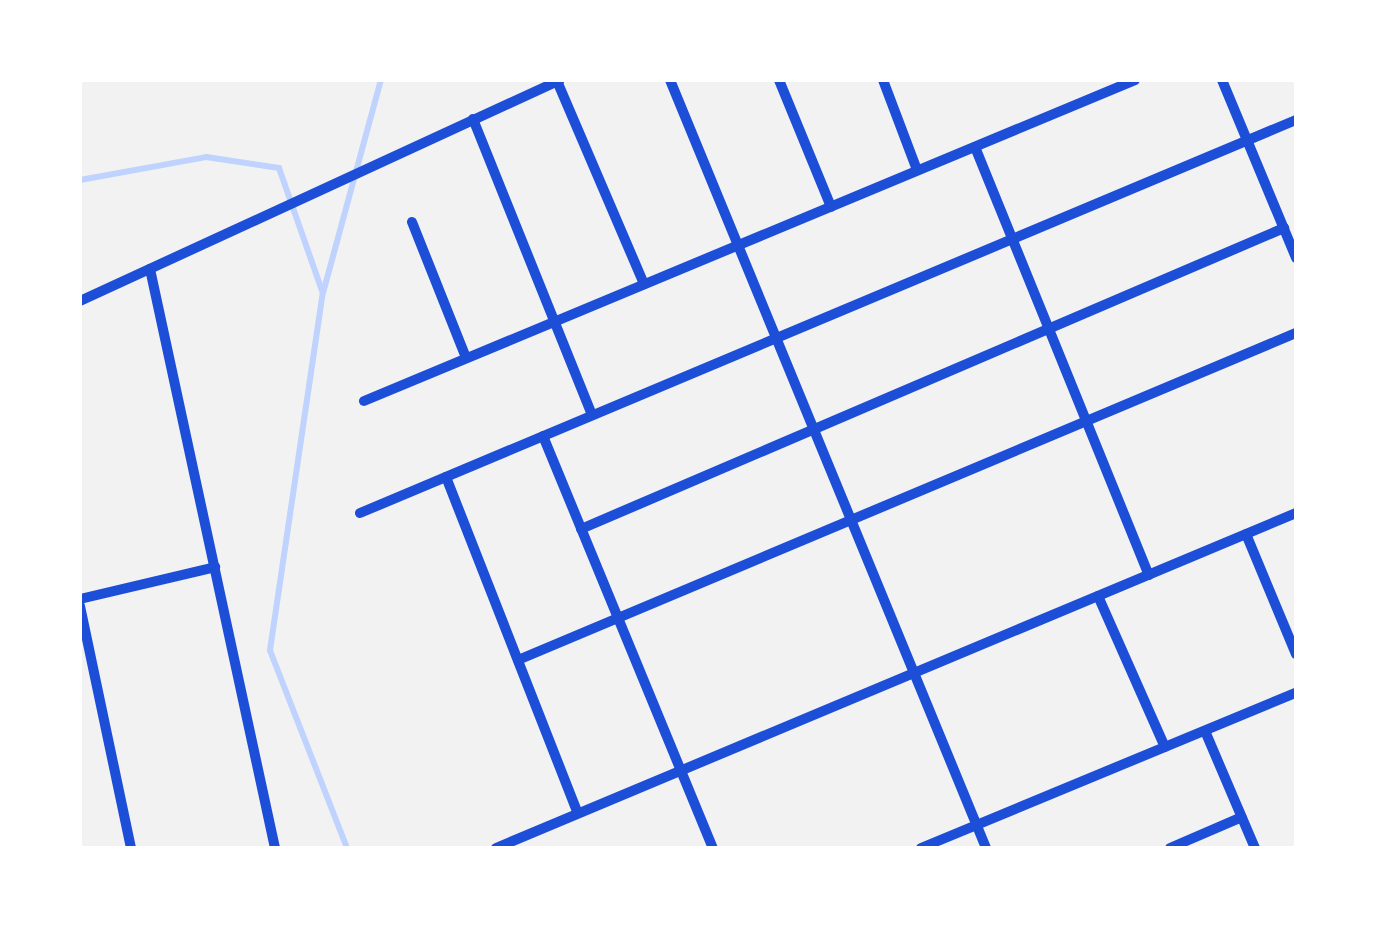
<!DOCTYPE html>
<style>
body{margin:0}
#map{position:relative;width:1376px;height:928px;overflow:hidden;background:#f2f2f2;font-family:"Sofia Sans Condensed",sans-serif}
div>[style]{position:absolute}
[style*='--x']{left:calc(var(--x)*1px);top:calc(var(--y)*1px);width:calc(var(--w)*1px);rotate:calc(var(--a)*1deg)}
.stream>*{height:6px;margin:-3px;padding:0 3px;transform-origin:3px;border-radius:3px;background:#bfd3fe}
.minor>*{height:10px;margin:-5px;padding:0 5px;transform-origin:5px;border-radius:5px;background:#1d4ed8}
span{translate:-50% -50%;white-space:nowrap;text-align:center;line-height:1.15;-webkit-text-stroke:8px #fff;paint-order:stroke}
.frame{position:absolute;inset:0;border:82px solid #fff;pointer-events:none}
</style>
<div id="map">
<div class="stream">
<i style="--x:80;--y:180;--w:128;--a:-10.3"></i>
<i style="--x:206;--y:157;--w:74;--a:8.6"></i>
<i style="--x:279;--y:168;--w:130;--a:70.7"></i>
<i style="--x:347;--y:848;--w:212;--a:-111.3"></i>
<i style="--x:270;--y:650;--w:361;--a:-81.6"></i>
<i style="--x:323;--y:293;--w:221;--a:-74.8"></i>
</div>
<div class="minor">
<i style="--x:670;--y:80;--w:830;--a:67.63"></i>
<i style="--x:779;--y:80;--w:137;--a:67.7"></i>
<i style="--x:883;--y:80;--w:96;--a:69.3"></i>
<i style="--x:1222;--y:80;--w:193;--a:67.4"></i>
<i style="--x:557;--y:81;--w:221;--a:66.8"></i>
<i style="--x:473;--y:119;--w:319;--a:68.1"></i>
<i style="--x:975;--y:147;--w:462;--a:67.9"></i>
<i style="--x:412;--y:222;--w:146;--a:68.3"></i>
<i style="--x:150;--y:269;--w:592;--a:77.82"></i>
<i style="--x:80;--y:301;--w:528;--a:-24.72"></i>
<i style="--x:364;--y:401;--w:835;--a:-22.6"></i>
<i style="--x:543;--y:436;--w:446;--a:67.6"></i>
<i style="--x:446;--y:477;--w:361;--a:68.6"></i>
<i style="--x:360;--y:513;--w:1015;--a:-22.78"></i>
<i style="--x:581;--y:529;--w:765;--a:-23.18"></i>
<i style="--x:1246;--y:534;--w:130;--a:67.4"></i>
<i style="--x:1098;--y:596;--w:165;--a:66.1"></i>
<i style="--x:80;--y:599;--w:139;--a:-13.3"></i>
<i style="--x:80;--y:606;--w:247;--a:78.1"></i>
<i style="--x:518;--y:660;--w:844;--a:-22.8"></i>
<i style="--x:1205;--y:731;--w:127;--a:66.9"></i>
<i style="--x:496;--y:848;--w:867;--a:-22.72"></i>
<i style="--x:921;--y:848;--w:406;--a:-22.5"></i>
<i style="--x:1170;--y:848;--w:78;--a:-23.3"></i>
</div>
<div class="frame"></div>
</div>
